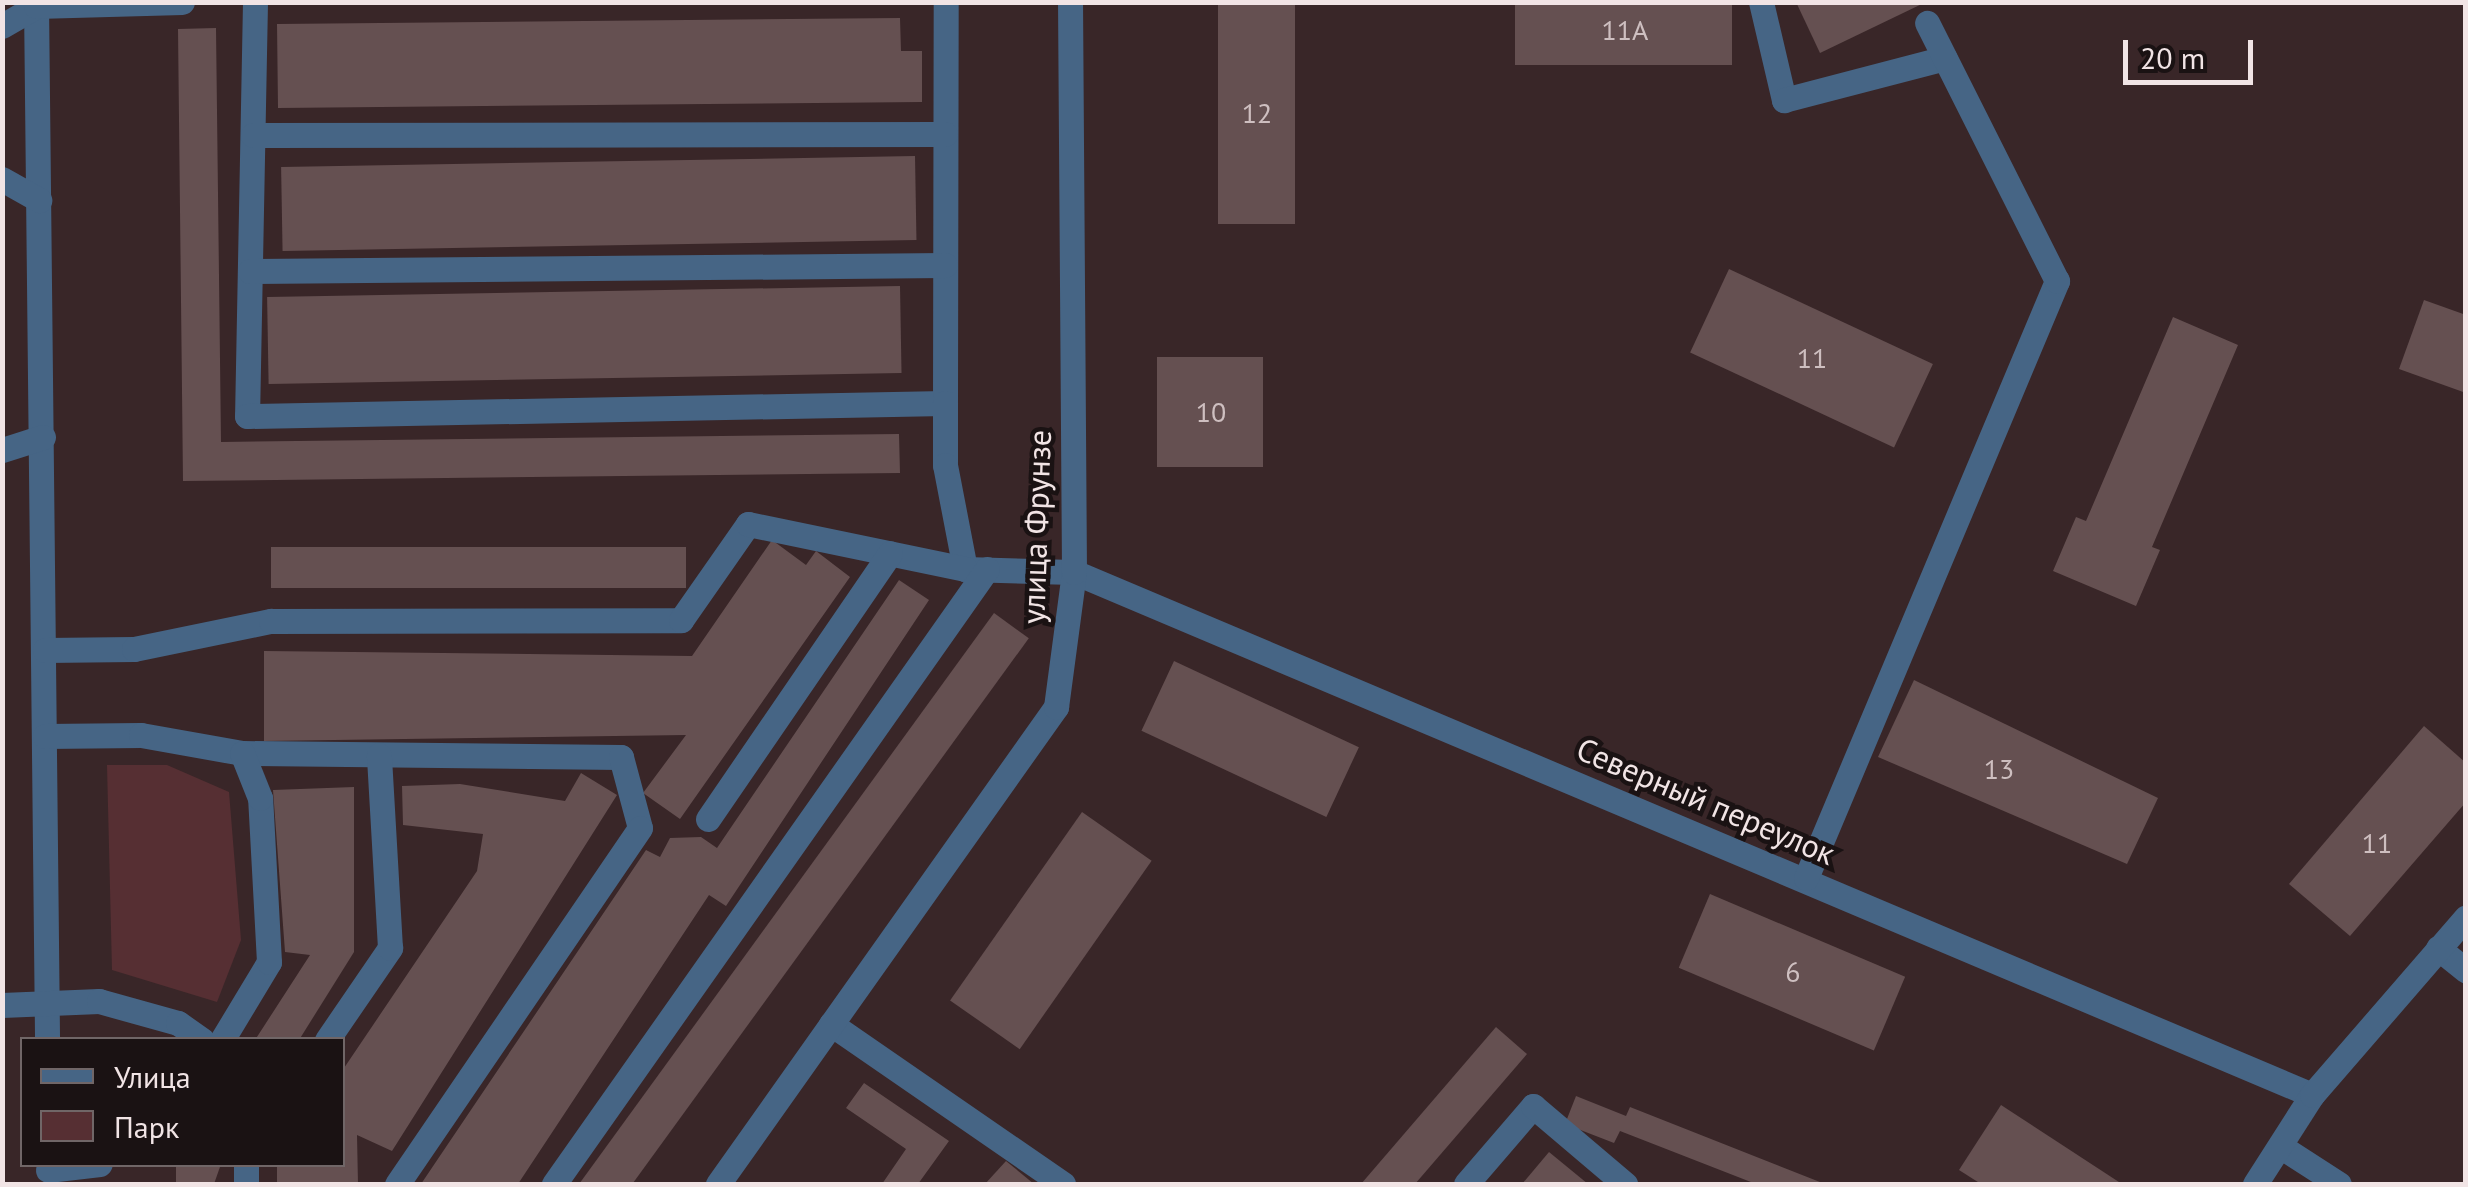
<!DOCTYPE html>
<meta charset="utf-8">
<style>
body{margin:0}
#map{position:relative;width:2468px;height:1187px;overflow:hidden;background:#392628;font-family:"PT Sans",sans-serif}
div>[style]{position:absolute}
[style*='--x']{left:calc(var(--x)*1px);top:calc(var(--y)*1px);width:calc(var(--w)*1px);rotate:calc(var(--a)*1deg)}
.green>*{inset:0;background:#562f33}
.building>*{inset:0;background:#655051;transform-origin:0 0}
.minor>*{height:25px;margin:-12.5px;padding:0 12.5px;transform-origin:12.5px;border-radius:12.5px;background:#466585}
span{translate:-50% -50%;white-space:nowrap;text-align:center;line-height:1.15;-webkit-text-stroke:9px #1a1213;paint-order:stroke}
.number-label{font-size:28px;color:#cebfc0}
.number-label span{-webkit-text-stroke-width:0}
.street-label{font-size:32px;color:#f1e4e5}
.frame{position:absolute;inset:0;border:5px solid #f1e4e5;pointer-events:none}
.legend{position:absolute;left:20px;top:1037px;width:325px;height:130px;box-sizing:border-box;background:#1a1213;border:2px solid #706667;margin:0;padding:12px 18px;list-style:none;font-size:30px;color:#f1e4e5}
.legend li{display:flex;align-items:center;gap:20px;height:50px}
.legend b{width:50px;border:2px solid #706667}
.scale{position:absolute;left:2123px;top:40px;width:130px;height:45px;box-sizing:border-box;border:5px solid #f1e4e5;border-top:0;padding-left:12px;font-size:30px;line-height:35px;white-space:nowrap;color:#f1e4e5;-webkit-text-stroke:8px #1a1213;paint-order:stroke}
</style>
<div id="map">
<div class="green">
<i style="clip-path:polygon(107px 765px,167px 765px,229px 792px,241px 940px,217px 1002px,112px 970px)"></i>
</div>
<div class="building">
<i style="left:1218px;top:2px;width:77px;height:222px"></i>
<i style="left:1515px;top:2px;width:217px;height:63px"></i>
<i style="clip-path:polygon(1796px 2px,1926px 2px,1820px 53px)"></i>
<i style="clip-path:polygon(900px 18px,901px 51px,922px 51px,922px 102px,278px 108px,277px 24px)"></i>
<i style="clip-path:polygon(216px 28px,221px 442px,899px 434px,900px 473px,183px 481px,178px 29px)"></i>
<i style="left:915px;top:156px;width:84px;height:634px;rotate:89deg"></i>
<i style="left:1729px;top:269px;width:225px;height:92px;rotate:25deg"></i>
<i style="left:900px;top:286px;width:87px;height:633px;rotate:89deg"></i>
<i style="clip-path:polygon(2424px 300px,2466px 315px,2466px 393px,2399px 369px)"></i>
<i style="clip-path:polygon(2173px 317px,2238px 345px,2152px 547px,2160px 550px,2136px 606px,2053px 571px,2076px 517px,2086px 521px)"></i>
<i style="left:1157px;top:357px;width:106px;height:110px"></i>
<i style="clip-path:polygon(772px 540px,806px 565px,816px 551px,850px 577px,680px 819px,643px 793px,686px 735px,264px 741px,264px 651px,692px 656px)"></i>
<i style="left:271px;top:547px;width:415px;height:41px"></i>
<i style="clip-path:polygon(899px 580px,929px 600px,726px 906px,709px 895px,518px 1184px,421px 1184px,646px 850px,660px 857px,670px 838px,701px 837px,717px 848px)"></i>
<i style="left:994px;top:613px;width:43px;height:704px;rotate:36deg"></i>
<i style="left:1174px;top:661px;width:204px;height:77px;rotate:25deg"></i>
<i style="clip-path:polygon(1914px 680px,2158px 798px,2127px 864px,1878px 757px)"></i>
<i style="clip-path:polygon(2424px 726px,2466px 763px,2466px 802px,2350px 936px,2289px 884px)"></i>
<i style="clip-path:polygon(581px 773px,617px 795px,392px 1151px,357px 1135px,358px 1184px,277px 1184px,277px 1164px,342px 1164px,342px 1071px,477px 871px,483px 834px,403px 825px,402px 786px,460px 784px,565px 801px)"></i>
<i style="clip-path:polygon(354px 787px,354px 952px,299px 1040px,255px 1040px,310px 955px,285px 952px,273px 790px)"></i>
<i style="left:1082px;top:812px;width:85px;height:230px;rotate:35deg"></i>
<i style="left:1710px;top:894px;width:212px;height:80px;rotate:23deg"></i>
<i style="clip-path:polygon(1496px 1027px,1527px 1054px,1415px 1184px,1361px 1184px)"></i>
<i style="clip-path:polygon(864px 1083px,949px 1141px,918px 1184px,882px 1184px,906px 1149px,846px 1108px)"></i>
<i style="clip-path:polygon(1576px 1096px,1626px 1116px,1630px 1107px,1825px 1184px,1756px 1184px,1620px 1131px,1614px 1143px,1565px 1124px)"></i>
<i style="clip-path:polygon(2001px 1105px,2122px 1184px,1981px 1184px,1959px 1170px)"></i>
<i style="clip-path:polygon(1549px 1152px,1588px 1184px,1522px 1184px)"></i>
<i style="clip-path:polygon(1006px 1161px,1034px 1184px,985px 1184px)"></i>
<i style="clip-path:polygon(176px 1164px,221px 1164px,214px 1184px,176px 1184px)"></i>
</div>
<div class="minor">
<i style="--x:36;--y:2;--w:1038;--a:89.39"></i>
<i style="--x:255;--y:2;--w:414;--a:91.1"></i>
<i style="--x:247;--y:416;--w:698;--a:-1.07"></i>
<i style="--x:945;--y:403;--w:401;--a:-89.9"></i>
<i style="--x:1761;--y:2;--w:101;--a:76.8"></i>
<i style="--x:1784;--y:100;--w:166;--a:-14.6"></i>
<i style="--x:2;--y:26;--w:39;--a:-30"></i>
<i style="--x:36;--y:6;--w:146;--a:-1.6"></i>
<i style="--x:253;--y:135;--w:692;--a:-0.08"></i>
<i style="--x:2;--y:179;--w:43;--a:29.6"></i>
<i style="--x:250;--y:271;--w:695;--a:-0.49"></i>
<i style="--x:945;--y:403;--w:62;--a:90"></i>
<i style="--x:945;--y:465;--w:106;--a:79.1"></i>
<i style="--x:965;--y:569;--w:109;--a:1.6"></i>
<i style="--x:1074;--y:572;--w:1344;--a:22.9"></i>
<i style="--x:2;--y:450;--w:43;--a:-17.6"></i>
<i style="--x:45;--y:650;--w:89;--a:-0.6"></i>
<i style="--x:134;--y:649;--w:140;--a:-11.6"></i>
<i style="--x:271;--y:621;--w:410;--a:-0.1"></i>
<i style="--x:681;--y:620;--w:117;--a:-55.1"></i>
<i style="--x:748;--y:524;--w:222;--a:11.7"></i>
<i style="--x:45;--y:736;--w:96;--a:-0.6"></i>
<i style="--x:141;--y:735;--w:103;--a:10.1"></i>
<i style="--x:242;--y:753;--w:379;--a:0.6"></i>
<i style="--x:621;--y:757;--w:73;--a:75"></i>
<i style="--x:640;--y:828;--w:431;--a:124.3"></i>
<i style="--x:708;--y:819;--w:322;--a:-55.6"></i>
<i style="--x:1806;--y:878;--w:648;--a:-67.2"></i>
<i style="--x:2057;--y:281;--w:289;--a:-116.7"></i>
<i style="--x:2438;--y:948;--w:36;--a:39"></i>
<i style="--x:2;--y:1005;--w:97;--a:-2.4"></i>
<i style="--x:99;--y:1001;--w:82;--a:15.6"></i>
<i style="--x:178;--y:1023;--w:29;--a:35"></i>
<i style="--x:831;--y:1024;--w:282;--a:34.6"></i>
<i style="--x:222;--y:1040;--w:91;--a:-58.9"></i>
<i style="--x:269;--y:962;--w:164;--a:-93.1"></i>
<i style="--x:260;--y:798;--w:48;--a:-111.8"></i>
<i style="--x:327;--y:1040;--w:112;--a:-55.6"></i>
<i style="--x:390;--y:948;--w:193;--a:-93.3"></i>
<i style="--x:2280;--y:1146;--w:70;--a:32.8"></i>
<i style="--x:246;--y:1164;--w:20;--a:90"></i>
<i style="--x:48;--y:1170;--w:52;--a:-6.6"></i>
<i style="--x:554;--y:1184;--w:752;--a:-54.85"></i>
<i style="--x:718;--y:1184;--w:585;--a:-54.68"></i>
<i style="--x:1056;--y:707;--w:136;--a:-82.4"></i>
<i style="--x:1074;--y:572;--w:570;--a:-90.4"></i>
<i style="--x:1466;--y:1184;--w:103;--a:-49.3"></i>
<i style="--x:1533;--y:1106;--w:121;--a:40.3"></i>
<i style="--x:2255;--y:1184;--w:106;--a:-57.4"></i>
<i style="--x:2312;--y:1095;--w:235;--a:-49.1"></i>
</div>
<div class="number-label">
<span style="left:1625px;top:30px">11А</span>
<span style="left:1257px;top:113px">12</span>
<span style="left:1812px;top:358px">11</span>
<span style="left:1211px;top:412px">10</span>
<span style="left:1999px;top:769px">13</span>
<span style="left:2377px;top:843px">11</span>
<span style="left:1793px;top:972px">6</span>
</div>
<div class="street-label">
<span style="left:1036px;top:527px;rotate:-88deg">улица Фрунзе</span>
<span style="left:1706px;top:801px;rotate:23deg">Северный переулок</span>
</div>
<div class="frame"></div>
<ul class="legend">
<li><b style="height:12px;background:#466585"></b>Улица</li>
<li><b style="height:28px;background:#562f33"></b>Парк</li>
</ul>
<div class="scale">20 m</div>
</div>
